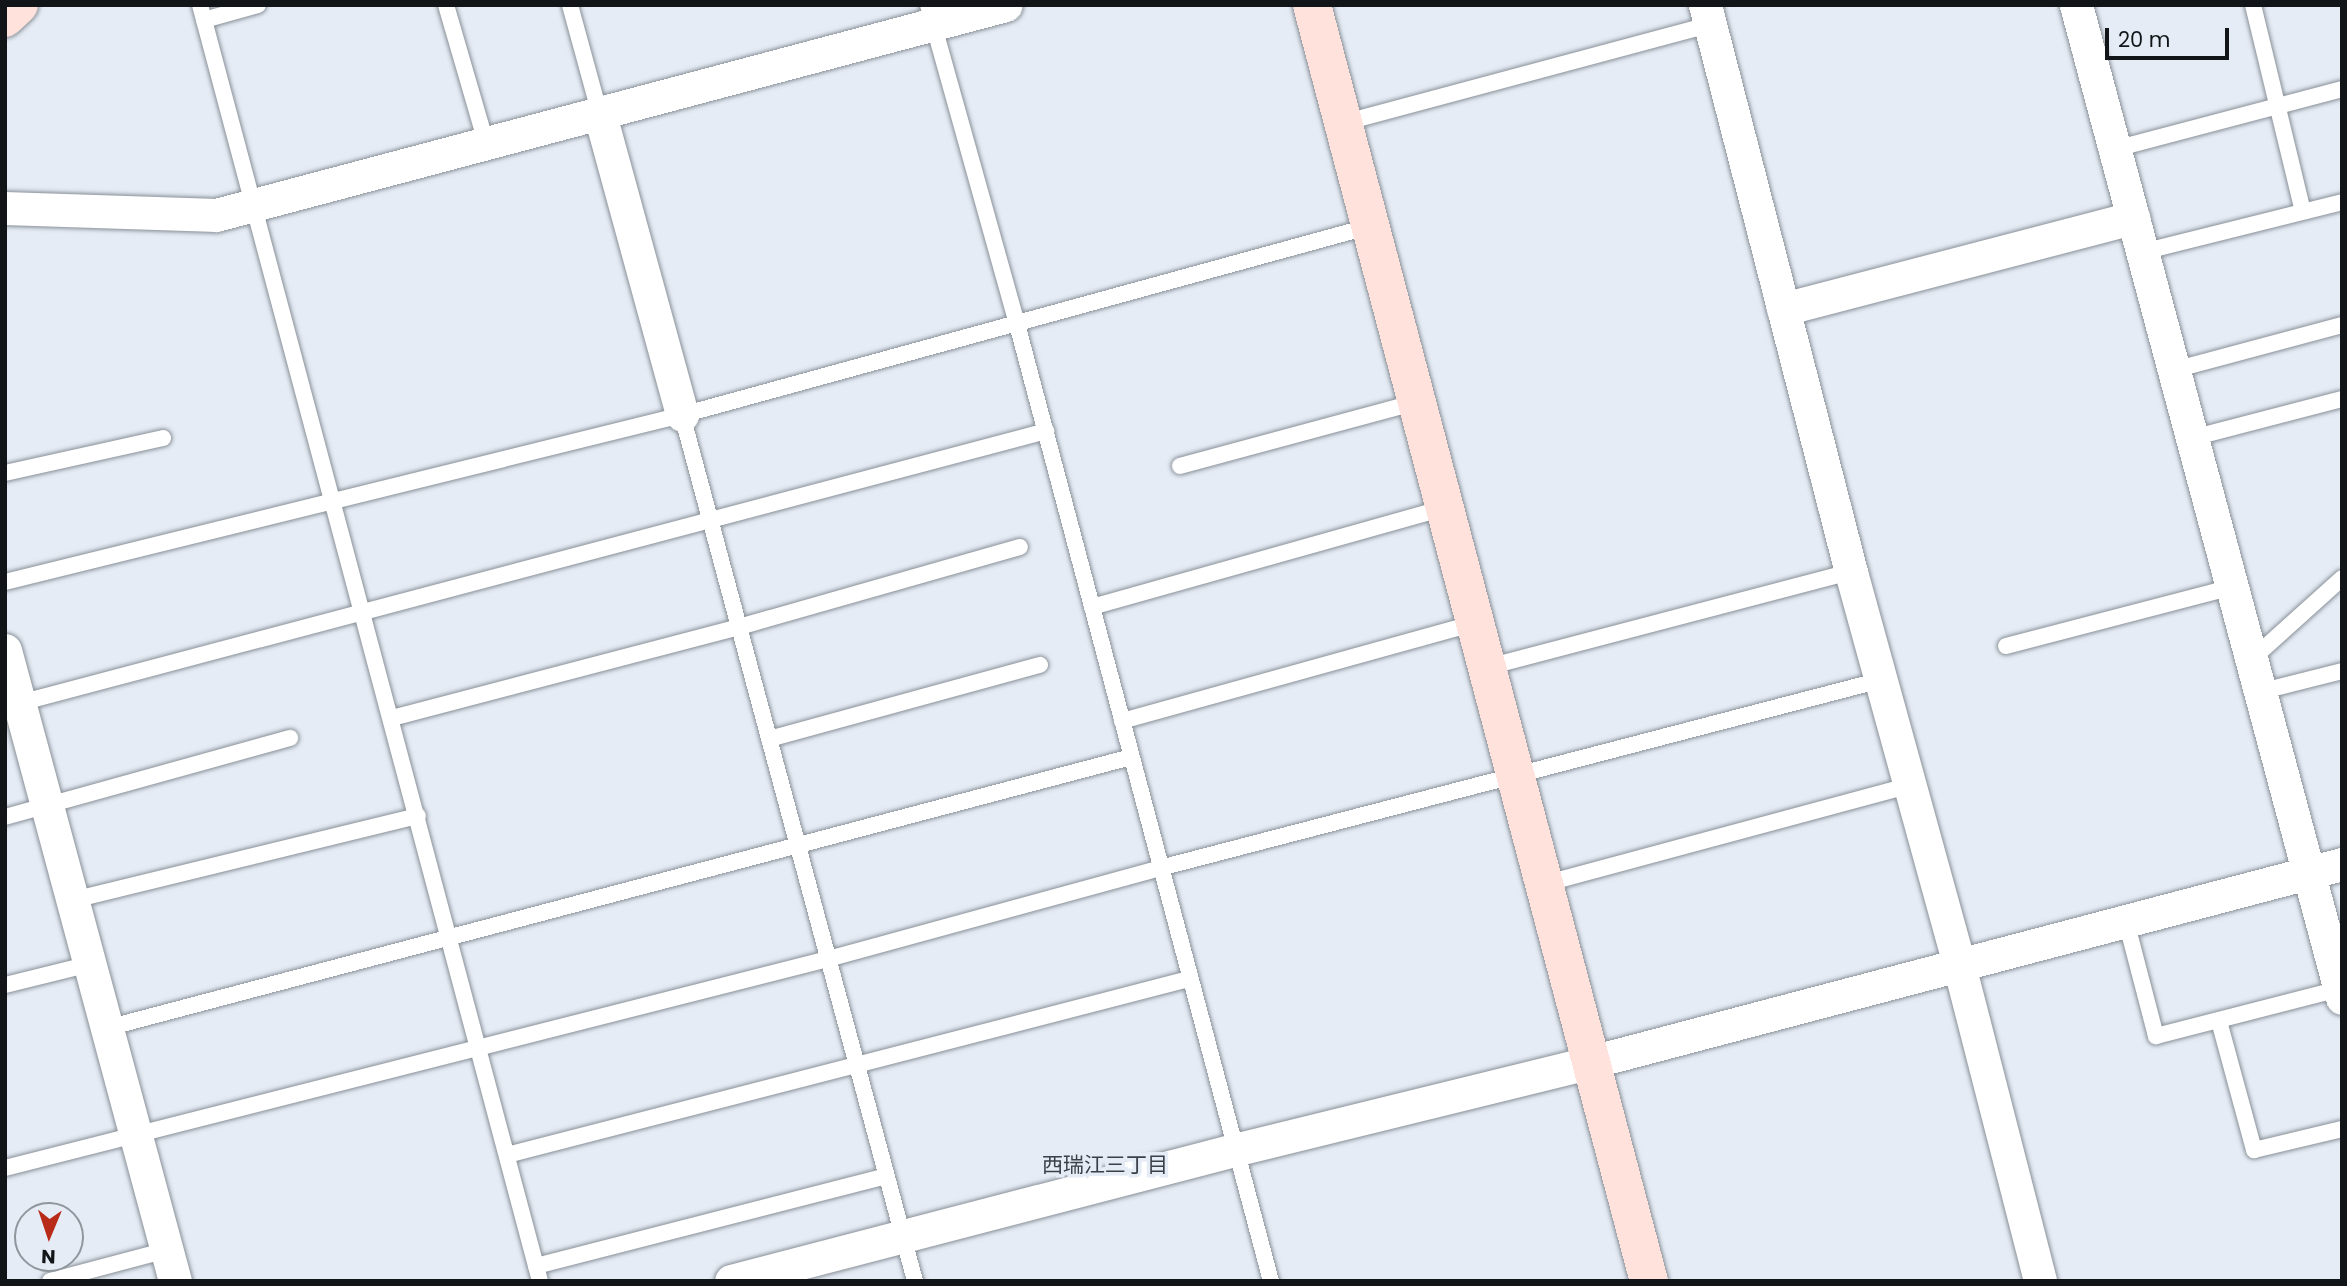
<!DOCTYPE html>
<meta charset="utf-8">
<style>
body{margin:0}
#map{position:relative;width:2347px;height:1286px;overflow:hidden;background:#e5ecf5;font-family:Poppins,"Noto Sans JP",sans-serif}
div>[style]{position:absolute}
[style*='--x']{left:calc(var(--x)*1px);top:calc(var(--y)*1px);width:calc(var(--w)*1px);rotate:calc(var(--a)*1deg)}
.roads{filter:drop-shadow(0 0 2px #899098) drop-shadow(0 0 2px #899098)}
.lane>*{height:16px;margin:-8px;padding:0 8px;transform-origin:8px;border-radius:8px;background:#fff}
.street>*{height:33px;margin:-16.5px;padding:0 16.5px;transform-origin:16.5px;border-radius:16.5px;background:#fff}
.secondary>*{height:38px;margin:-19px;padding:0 19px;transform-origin:19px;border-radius:19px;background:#ffe2dc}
span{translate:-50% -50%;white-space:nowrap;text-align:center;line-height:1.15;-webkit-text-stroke:7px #e5ecf5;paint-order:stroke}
.neighbourhood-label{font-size:21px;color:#3a4047}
.frame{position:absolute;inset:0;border:7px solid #121518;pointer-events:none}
.north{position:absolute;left:14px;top:1202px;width:70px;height:70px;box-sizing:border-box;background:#e5ecf5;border:2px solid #91969d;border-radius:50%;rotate:182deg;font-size:19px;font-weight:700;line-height:28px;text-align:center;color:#121518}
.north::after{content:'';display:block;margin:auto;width:24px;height:32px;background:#b72b18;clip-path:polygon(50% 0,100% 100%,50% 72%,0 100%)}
.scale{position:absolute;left:2105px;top:28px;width:124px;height:32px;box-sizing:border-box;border:4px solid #121518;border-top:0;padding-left:9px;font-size:21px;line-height:24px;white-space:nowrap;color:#121518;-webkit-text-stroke:5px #e5ecf5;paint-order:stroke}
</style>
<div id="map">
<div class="roads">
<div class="lane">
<i style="--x:200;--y:5;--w:1321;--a:75.08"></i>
<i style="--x:446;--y:5;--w:144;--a:73.8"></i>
<i style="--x:570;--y:5;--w:110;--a:74.7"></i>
<i style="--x:928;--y:5;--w:331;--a:74.4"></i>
<i style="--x:1017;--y:324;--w:990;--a:75.14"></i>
<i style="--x:2253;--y:5;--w:212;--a:76.4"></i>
<i style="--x:204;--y:20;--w:56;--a:-15.5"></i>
<i style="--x:1343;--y:123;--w:380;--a:-15"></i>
<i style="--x:2115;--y:149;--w:235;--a:-14.8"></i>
<i style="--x:2142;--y:252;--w:206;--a:-14"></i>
<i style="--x:2174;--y:370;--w:174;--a:-15"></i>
<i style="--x:682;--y:415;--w:897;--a:74.94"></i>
<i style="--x:2192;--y:438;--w:155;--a:-14.6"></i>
<i style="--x:1180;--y:466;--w:246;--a:-15.1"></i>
<i style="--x:5;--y:473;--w:162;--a:-12.5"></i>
<i style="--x:5;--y:582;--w:697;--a:-13.86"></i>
<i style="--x:682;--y:415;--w:714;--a:-15.34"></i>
<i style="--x:1092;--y:607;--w:366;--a:-15.7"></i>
<i style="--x:2006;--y:646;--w:234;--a:-14.6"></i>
<i style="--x:2251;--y:660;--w:122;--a:-42"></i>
<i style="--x:1488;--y:667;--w:375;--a:-14.7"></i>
<i style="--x:2259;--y:692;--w:86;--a:-14.2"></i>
<i style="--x:16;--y:704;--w:1066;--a:-14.84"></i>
<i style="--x:392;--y:718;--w:359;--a:-14.7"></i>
<i style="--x:739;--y:627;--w:292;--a:-15.9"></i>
<i style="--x:1122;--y:721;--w:366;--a:-15.5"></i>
<i style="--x:769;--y:739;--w:281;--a:-15.3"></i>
<i style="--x:5;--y:817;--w:296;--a:-15.5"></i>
<i style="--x:1544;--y:884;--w:377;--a:-15.1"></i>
<i style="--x:73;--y:900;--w:355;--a:-13.7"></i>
<i style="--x:2126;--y:921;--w:119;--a:75.4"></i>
<i style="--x:2156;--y:1036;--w:189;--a:-14.4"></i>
<i style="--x:5;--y:985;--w:88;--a:-13.9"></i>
<i style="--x:2219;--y:1021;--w:134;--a:74.8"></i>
<i style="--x:2254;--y:1150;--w:90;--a:-13.4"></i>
<i style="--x:107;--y:1028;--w:1059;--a:-14.82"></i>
<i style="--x:507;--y:1155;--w:704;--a:-14.47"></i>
<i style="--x:5;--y:1168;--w:849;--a:-14.25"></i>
<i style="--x:828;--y:959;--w:344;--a:-15.3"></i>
<i style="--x:1160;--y:868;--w:745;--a:-14.61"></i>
<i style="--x:536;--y:1266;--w:361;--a:-14.4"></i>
<i style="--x:50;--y:1281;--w:121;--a:-14.8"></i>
</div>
<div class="street">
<i style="--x:1705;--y:5;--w:585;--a:75.56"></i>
<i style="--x:1851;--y:572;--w:408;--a:74.6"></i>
<i style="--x:1959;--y:965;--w:326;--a:75.6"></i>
<i style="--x:2076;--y:5;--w:1028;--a:75"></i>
<i style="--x:599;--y:111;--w:315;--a:74.7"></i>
<i style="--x:5;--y:208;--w:211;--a:1.9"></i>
<i style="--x:216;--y:215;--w:817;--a:-14.89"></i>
<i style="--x:1783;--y:309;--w:362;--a:-14.6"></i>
<i style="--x:5;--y:650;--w:653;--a:74.92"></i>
<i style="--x:731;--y:1281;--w:520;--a:-14.6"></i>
<i style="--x:1234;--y:1150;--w:368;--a:-13.8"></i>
<i style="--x:1591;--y:1062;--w:777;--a:-14.77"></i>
</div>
<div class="secondary">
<i style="--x:1312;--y:5;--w:1320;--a:75.21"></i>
<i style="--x:5;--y:18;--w:19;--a:-43"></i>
</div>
</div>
<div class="neighbourhood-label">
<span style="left:1105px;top:1165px">西瑞江三丁目</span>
</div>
<div class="frame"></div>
<div class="north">N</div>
<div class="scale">20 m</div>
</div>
